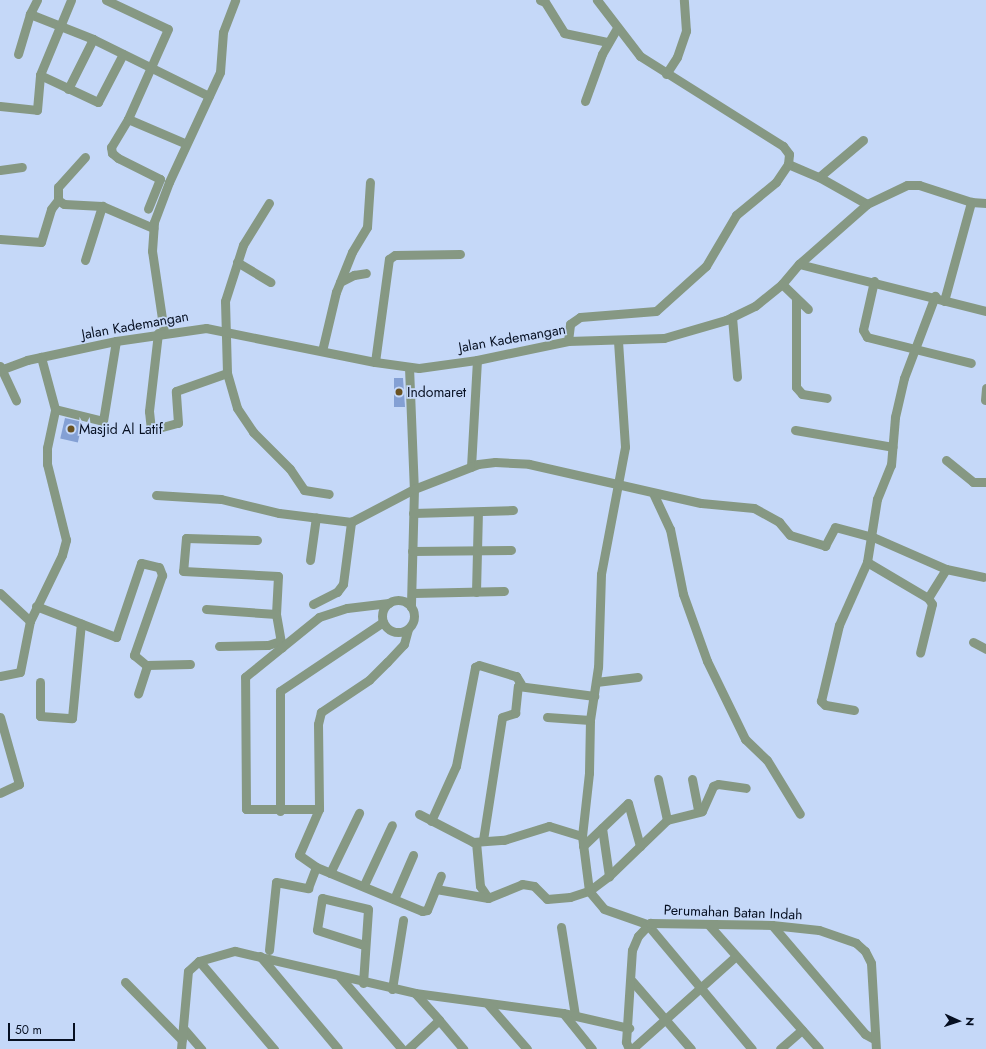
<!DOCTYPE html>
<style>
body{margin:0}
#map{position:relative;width:986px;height:1049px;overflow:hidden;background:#c5d8f8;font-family:Jost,sans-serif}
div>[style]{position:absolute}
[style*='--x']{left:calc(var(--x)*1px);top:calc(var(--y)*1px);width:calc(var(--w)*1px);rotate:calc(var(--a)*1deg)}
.building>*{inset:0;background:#84a0d4;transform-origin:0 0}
.minor>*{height:9px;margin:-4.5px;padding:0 4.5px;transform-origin:4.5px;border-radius:4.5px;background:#869883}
.minor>.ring{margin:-4.5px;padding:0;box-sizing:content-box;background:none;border:9px solid #869883;border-radius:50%}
.dots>*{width:11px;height:11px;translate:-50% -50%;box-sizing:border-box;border:2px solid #c5d8f8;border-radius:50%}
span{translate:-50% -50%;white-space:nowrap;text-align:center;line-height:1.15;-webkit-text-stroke:3.5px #c5d8f8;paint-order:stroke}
.street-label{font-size:14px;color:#060f21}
.poi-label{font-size:14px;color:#060f21}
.left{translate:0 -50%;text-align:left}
.north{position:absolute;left:938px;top:1001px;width:40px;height:40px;-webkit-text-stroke:3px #c5d8f8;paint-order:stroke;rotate:93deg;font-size:11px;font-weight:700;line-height:16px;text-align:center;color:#060f21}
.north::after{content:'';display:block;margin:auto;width:14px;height:18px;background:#060f21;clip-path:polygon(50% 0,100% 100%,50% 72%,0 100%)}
.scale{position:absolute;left:8px;top:1023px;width:67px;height:18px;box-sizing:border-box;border:2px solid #060f21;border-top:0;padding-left:5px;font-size:12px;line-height:14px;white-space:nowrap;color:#060f21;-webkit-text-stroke:3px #c5d8f8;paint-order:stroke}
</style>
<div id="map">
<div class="building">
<i style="clip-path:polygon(394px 378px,403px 378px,405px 407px,394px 407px)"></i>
<i style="left:65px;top:418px;width:18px;height:21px;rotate:13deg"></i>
</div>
<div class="minor">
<i style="--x:37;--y:0;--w:16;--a:117"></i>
<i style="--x:30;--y:14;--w:68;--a:21.6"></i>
<i style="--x:93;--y:39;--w:129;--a:26.2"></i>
<i style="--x:71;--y:0;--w:81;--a:112.5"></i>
<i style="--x:40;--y:75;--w:64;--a:25"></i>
<i style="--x:98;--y:102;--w:54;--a:-62.5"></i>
<i style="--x:106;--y:0;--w:68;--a:25.1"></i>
<i style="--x:168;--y:29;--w:98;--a:114"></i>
<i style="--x:128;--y:119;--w:33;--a:121"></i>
<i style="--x:111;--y:147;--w:6;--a:81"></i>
<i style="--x:112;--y:153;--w:8;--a:40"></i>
<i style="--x:118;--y:158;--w:47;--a:26.6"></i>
<i style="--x:160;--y:179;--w:32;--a:112"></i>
<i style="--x:540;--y:0;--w:5;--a:22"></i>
<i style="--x:545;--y:2;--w:36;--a:58"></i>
<i style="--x:564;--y:33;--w:45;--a:11.6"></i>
<i style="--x:18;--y:54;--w:42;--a:-73.3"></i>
<i style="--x:666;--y:74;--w:20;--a:-57"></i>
<i style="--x:677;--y:57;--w:28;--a:-71"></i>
<i style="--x:686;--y:31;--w:31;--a:-94"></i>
<i style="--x:68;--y:89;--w:56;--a:-63.4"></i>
<i style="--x:585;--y:101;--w:50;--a:-70.1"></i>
<i style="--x:602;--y:54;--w:30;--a:-60"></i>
<i style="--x:0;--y:106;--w:37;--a:6"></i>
<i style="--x:37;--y:110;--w:35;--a:-85"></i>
<i style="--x:128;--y:119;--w:59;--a:23.1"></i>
<i style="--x:863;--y:140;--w:57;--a:139.9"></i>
<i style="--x:819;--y:177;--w:55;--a:29.4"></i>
<i style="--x:85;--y:157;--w:40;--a:132"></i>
<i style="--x:58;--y:187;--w:13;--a:90"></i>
<i style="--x:58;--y:200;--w:7;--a:34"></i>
<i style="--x:64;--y:204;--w:38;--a:3"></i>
<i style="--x:102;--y:206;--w:56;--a:23.3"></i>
<i style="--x:788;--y:164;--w:34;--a:23"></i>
<i style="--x:0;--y:170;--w:22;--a:-8"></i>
<i style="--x:269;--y:203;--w:49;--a:121.8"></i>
<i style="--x:243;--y:245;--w:59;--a:107.8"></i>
<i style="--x:225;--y:301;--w:72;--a:88.4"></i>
<i style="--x:227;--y:373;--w:36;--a:74"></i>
<i style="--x:237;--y:408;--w:29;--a:56"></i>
<i style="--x:253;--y:432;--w:52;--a:45"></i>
<i style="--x:290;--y:469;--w:25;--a:56"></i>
<i style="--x:304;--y:490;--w:25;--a:9"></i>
<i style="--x:0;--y:239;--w:41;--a:4.2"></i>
<i style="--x:41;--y:242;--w:34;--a:-73"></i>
<i style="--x:51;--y:209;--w:11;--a:-52"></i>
<i style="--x:85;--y:260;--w:57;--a:-72.5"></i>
<i style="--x:237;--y:262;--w:39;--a:31"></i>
<i style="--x:799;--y:264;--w:193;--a:14.1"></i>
<i style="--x:874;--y:281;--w:50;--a:102.7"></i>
<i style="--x:863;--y:330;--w:8;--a:60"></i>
<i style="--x:867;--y:337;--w:107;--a:14"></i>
<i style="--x:340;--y:282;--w:16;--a:-27"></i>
<i style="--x:354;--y:275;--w:12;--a:-9"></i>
<i style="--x:782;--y:284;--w:36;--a:44"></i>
<i style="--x:796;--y:300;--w:87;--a:90"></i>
<i style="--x:796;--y:387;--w:9;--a:49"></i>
<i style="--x:802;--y:394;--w:25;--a:9"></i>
<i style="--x:944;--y:301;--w:103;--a:-74.7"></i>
<i style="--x:732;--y:317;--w:60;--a:85.2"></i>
<i style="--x:164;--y:332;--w:82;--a:-98.4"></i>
<i style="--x:152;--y:251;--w:29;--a:-86"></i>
<i style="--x:154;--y:222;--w:43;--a:-69.4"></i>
<i style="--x:169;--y:182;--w:121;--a:-65.1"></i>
<i style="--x:220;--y:72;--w:40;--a:-85.7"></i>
<i style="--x:223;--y:32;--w:34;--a:-69"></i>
<i style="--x:158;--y:333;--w:79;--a:96.6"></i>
<i style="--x:149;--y:411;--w:19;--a:84"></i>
<i style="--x:151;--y:430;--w:28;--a:-15"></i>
<i style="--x:178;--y:423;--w:32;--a:-94"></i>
<i style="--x:176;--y:391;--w:54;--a:-19.4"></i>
<i style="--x:568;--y:341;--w:17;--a:-83"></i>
<i style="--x:570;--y:324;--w:12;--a:-35"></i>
<i style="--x:580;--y:317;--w:76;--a:-4.5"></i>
<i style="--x:656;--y:311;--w:67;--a:-42"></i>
<i style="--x:706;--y:266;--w:59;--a:-59.5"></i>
<i style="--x:736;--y:215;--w:52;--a:-39.5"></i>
<i style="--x:776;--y:182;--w:22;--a:-56"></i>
<i style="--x:788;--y:164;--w:10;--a:-84"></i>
<i style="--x:789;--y:154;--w:10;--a:-127"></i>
<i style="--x:783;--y:146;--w:169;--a:-147.8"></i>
<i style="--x:640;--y:56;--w:71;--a:-127.5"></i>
<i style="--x:618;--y:341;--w:106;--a:86.2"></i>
<i style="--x:625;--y:447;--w:129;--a:100.7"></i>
<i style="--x:601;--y:574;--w:93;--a:91.8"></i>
<i style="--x:598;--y:667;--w:54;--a:98.6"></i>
<i style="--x:590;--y:720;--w:53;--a:91.1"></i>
<i style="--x:589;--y:773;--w:63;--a:96.3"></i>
<i style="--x:582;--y:836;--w:55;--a:82.7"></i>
<i style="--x:589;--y:891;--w:23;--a:50"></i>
<i style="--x:604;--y:909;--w:46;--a:19.2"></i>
<i style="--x:647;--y:924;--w:163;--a:50"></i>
<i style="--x:322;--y:351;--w:61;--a:-76.7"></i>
<i style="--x:336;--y:292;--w:43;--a:-68.2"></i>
<i style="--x:352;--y:252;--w:29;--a:-59"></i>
<i style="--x:367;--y:227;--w:45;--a:-86.2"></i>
<i style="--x:375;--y:362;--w:104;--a:-82.3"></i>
<i style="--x:389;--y:259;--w:7;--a:-34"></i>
<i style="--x:395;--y:255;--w:65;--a:-0.9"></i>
<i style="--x:0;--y:366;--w:38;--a:65"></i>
<i style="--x:409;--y:367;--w:122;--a:87.7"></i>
<i style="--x:414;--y:489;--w:118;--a:91.5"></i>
<i style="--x:0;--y:370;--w:29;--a:-20"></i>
<i style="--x:27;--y:360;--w:91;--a:-12.1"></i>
<i style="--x:116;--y:341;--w:91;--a:-8.2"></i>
<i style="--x:206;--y:328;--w:172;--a:11.4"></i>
<i style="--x:375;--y:362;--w:44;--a:7.8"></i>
<i style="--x:419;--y:368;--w:59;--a:-7.9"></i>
<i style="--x:477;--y:360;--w:93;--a:-11.8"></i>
<i style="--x:568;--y:341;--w:96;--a:-1.8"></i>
<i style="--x:664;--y:338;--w:65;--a:-16.2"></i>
<i style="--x:726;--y:320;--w:32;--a:-26"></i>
<i style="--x:755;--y:306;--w:35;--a:-39"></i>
<i style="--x:782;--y:284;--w:26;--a:-50"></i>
<i style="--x:799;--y:264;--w:91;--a:-41.4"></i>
<i style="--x:867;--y:204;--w:44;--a:-25.4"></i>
<i style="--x:907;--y:185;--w:12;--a:0"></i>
<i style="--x:919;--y:185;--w:55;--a:18.1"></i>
<i style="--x:971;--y:202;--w:15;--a:4"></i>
<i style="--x:985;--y:400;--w:12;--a:-85"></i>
<i style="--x:55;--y:409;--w:49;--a:14"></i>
<i style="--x:103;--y:421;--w:81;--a:-80.8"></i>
<i style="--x:795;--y:430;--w:99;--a:9.8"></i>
<i style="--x:946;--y:460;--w:35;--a:39"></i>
<i style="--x:973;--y:482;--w:13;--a:0"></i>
<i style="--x:471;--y:467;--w:107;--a:-86.8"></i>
<i style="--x:653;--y:493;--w:40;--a:65"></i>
<i style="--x:670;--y:529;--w:66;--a:78.7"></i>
<i style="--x:683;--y:594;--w:71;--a:70.3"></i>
<i style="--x:707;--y:661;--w:87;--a:64"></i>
<i style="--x:745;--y:739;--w:30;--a:44"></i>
<i style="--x:767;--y:760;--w:63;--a:58.6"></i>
<i style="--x:156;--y:495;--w:65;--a:3.5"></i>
<i style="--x:221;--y:499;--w:60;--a:13.6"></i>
<i style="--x:279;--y:513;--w:73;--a:7.1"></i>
<i style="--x:351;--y:522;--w:71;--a:-27.6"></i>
<i style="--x:414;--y:489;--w:69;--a:-21.3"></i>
<i style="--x:478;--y:464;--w:17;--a:-7"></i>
<i style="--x:495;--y:462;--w:34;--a:3"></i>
<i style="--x:529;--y:464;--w:176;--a:12.8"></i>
<i style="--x:701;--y:503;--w:53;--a:5.4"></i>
<i style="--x:754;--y:508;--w:29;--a:29"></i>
<i style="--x:779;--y:522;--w:17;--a:50"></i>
<i style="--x:790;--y:535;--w:37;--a:17"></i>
<i style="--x:825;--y:546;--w:21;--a:-62"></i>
<i style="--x:835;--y:527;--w:39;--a:15"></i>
<i style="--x:873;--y:537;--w:80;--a:23.7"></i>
<i style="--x:413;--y:513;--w:100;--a:-1.7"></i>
<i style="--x:257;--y:540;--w:71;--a:-178.4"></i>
<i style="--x:186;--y:538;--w:33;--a:95"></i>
<i style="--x:183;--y:571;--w:95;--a:3"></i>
<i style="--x:278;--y:576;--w:38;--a:93"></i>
<i style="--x:276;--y:614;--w:34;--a:80"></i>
<i style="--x:412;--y:551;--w:99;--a:-0.6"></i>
<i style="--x:310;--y:560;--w:43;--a:-82.1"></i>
<i style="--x:867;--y:562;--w:71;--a:30.5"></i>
<i style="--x:928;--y:598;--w:7;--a:56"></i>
<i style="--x:932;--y:604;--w:50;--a:103.8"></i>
<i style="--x:476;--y:592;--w:80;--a:-88.6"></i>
<i style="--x:0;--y:593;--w:41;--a:43"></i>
<i style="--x:413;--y:593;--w:91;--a:-1.3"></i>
<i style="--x:928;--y:598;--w:34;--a:-58"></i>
<i style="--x:946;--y:569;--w:38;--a:12"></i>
<i class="ring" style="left:382px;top:600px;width:23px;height:23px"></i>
<i style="--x:313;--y:604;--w:27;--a:-27"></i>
<i style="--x:337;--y:592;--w:10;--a:-53"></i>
<i style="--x:343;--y:584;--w:63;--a:-82.6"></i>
<i style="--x:36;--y:606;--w:86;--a:21.2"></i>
<i style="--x:116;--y:637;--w:78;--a:-71.3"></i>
<i style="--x:141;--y:563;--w:18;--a:13"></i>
<i style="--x:159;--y:567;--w:9;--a:69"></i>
<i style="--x:162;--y:575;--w:85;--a:109.3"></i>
<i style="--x:134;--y:655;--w:17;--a:40"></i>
<i style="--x:147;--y:666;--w:29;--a:108"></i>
<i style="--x:206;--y:609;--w:70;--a:4.1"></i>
<i style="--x:408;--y:629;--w:16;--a:105"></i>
<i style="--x:404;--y:644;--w:25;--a:133"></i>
<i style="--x:387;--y:662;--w:25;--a:135"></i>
<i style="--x:369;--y:680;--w:58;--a:146.3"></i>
<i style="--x:321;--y:712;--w:12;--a:104"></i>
<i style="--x:318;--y:724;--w:85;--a:89.3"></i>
<i style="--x:319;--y:809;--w:50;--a:113.5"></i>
<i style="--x:299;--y:855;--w:21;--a:35"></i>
<i style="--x:316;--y:867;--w:115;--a:22.5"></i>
<i style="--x:422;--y:911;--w:5;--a:-11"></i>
<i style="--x:427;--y:910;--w:37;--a:-68"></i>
<i style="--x:973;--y:642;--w:15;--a:28"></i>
<i style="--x:219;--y:646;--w:49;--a:-1.2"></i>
<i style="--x:268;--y:645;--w:13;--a:-18"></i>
<i style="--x:147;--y:665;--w:43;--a:-1.3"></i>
<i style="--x:0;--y:676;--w:20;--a:-11"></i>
<i style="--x:20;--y:672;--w:52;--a:-78.9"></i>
<i style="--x:30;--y:621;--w:73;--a:-64.1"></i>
<i style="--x:62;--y:555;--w:16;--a:-75"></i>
<i style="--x:66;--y:540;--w:78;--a:-104"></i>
<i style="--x:47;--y:464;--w:16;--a:-90"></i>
<i style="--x:47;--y:448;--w:40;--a:-78"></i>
<i style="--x:55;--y:409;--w:54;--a:-105.1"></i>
<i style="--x:40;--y:682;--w:34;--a:90"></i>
<i style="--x:40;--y:716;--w:32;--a:4"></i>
<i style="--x:72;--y:718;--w:95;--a:-84.6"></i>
<i style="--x:596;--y:682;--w:42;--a:-6.8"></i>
<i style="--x:854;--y:710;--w:29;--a:-170"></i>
<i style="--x:825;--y:705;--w:6;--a:-135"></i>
<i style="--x:821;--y:701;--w:78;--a:-76.7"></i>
<i style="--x:839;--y:625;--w:69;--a:-66"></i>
<i style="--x:867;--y:562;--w:64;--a:-81"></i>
<i style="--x:877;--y:499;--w:37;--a:-68"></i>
<i style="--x:891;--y:465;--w:48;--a:-85.2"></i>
<i style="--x:895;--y:417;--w:40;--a:-77"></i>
<i style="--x:904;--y:378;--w:88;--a:-69.3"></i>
<i style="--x:0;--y:717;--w:70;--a:74.2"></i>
<i style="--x:19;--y:784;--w:21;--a:155"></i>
<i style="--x:547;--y:717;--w:43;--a:4"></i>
<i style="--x:658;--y:779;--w:42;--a:77.6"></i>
<i style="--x:692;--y:779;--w:33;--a:79"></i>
<i style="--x:319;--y:809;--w:73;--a:180"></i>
<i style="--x:246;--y:809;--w:132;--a:-90.4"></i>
<i style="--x:245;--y:677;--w:95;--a:-39"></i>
<i style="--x:319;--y:617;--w:29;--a:-18"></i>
<i style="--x:347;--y:608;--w:42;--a:-6.8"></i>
<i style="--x:280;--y:811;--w:120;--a:-90"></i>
<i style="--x:280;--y:691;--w:124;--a:-33.8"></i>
<i style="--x:419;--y:814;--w:61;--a:27.4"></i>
<i style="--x:473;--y:842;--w:31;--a:-4"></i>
<i style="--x:504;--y:840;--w:47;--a:-17.3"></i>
<i style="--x:549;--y:826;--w:34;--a:17"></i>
<i style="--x:431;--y:821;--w:60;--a:-65.6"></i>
<i style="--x:456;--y:766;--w:101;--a:-79.1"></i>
<i style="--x:475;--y:667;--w:4;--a:-27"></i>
<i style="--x:479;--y:665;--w:39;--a:17"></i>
<i style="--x:516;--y:676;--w:9;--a:58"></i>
<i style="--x:602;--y:828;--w:49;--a:81.7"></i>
<i style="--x:483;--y:840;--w:124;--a:-81.2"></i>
<i style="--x:502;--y:717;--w:14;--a:-17"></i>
<i style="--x:515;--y:713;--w:27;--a:-84"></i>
<i style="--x:518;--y:686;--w:77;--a:7.5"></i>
<i style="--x:476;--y:842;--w:44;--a:84.8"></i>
<i style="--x:480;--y:886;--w:14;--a:56"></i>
<i style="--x:583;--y:846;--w:62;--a:-43.7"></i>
<i style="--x:628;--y:803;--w:45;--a:74.4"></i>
<i style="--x:330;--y:873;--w:67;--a:-64.2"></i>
<i style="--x:364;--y:885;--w:66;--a:-65"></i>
<i style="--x:436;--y:889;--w:53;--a:9.8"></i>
<i style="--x:488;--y:898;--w:37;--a:-22"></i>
<i style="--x:522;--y:884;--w:12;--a:9"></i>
<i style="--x:534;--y:886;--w:18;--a:45"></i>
<i style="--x:547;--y:899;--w:23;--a:-5"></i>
<i style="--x:570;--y:897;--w:20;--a:-18"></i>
<i style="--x:589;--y:891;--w:25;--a:-37"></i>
<i style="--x:609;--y:876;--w:81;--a:-44"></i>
<i style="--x:667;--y:820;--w:36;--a:-14"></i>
<i style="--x:702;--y:811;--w:27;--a:-66"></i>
<i style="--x:713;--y:786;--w:5;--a:-22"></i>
<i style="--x:718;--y:784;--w:28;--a:8"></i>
<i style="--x:394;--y:899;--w:48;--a:-66.6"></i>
<i style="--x:708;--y:924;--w:167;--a:48.4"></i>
<i style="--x:772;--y:925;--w:143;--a:49.5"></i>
<i style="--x:865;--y:1034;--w:10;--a:29"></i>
<i style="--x:561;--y:927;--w:89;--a:81"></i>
<i style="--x:269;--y:950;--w:68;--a:-84.1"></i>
<i style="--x:276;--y:882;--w:33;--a:11"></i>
<i style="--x:308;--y:888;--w:22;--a:-69"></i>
<i style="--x:260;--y:956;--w:121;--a:50"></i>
<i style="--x:199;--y:961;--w:116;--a:49.6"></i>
<i style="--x:340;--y:977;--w:95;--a:49.3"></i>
<i style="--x:632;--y:981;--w:90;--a:49.1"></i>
<i style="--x:125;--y:982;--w:81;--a:45.5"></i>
<i style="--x:363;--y:983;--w:74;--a:-86.1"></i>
<i style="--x:368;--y:909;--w:47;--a:-166.6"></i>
<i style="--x:322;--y:898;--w:32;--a:99"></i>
<i style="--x:317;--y:930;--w:49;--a:17.7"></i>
<i style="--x:392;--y:989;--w:70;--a:-80.9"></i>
<i style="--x:415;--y:993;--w:149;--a:7.7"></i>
<i style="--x:563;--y:1013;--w:68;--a:12.8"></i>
<i style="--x:487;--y:1003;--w:61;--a:49"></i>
<i style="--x:563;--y:1013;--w:46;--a:51.1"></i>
<i style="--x:439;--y:1020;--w:38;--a:50"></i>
<i style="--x:183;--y:1028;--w:28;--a:49"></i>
<i style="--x:181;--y:1049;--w:78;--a:-84.9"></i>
<i style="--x:188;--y:971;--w:15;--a:-42"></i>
<i style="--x:199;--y:961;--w:37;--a:-16"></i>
<i style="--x:235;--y:951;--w:185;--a:13.1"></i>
<i style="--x:415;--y:993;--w:36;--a:48"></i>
<i style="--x:439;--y:1020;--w:42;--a:136.9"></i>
<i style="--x:629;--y:1049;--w:8;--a:-113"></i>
<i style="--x:626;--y:1042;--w:92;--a:-86.3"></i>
<i style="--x:632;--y:950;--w:15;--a:-67"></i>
<i style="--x:638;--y:936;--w:18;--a:-47"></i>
<i style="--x:650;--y:923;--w:122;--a:0.9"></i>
<i style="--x:772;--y:925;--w:47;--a:6.1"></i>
<i style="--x:819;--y:930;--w:39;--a:19"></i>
<i style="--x:856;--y:943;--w:12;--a:42"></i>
<i style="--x:865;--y:951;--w:13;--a:63"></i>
<i style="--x:871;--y:963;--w:86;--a:86.7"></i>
<i style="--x:632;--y:1049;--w:138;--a:-41.8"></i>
<i style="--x:780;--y:1049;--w:29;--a:-41"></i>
</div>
<div class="dots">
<i style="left:399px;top:392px;background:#6a5222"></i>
<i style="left:71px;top:429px;background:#6a5222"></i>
</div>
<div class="street-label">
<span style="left:135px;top:325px;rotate:-10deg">Jalan Kademangan</span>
<span style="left:512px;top:338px;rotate:-10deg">Jalan Kademangan</span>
<span style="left:733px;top:912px;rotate:2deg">Perumahan Batan Indah</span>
</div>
<div class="poi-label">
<span class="left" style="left:407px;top:392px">Indomaret</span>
<span class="left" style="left:79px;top:429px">Masjid Al Latif</span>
</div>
<div class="north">N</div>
<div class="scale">50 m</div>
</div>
